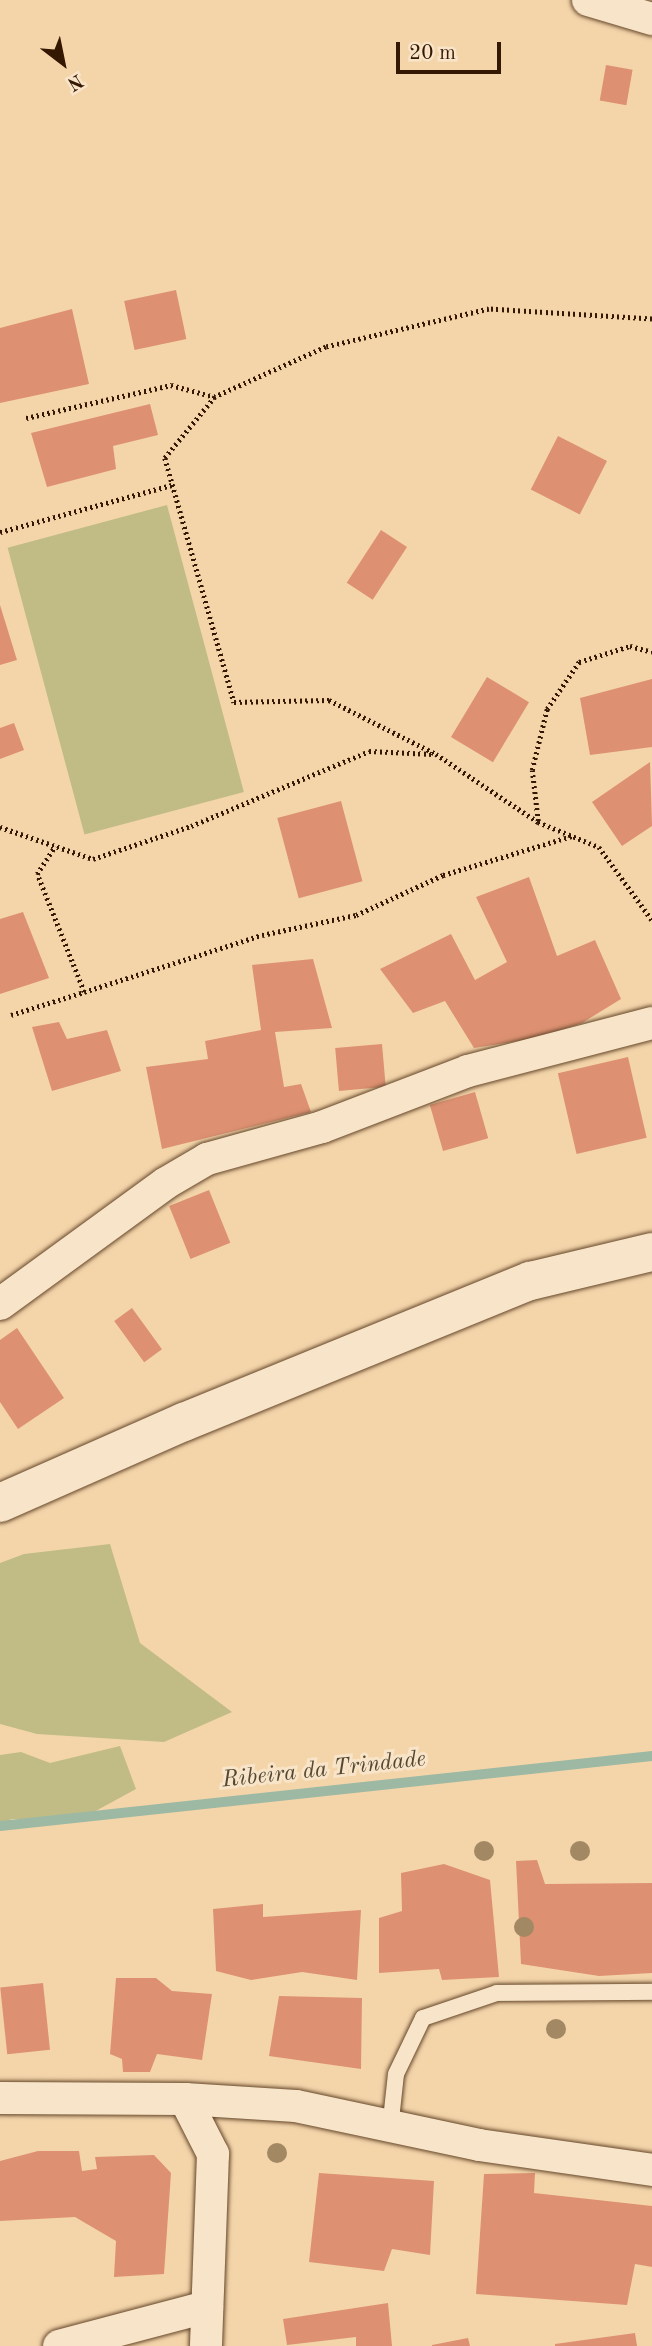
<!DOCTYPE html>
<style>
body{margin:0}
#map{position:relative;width:652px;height:2346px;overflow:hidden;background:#f4d5aa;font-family:"Old Standard TT",serif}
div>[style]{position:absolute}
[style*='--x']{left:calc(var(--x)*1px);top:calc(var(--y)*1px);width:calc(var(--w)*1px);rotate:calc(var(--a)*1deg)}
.green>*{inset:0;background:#c1bc85;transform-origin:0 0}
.stream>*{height:10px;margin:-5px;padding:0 5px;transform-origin:5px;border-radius:5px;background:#9db9a3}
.building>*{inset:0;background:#dd9172;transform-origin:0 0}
.path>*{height:4.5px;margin-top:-2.25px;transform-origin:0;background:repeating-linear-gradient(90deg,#351801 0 2px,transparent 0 5.5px)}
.roads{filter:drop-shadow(0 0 2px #65472b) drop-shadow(0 0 2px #65472b)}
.service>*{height:16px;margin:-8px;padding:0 8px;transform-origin:8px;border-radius:8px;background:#f8e4c8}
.minor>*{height:32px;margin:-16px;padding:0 16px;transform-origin:16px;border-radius:16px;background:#f8e4c8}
.tertiary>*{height:38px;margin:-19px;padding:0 19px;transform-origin:19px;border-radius:19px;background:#f8e4c8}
.trees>*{width:20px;height:20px;margin:-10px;border-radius:50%;background:#a28863}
span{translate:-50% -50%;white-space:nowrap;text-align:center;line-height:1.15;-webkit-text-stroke:6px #f8e4c8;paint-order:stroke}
.water-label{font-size:23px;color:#544832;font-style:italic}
.north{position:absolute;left:28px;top:28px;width:70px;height:70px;-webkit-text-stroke:5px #f8e4c8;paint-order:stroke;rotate:148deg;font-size:19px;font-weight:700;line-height:28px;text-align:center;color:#351801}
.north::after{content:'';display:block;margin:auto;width:24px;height:32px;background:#351801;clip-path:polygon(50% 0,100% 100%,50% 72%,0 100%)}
.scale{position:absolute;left:396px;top:42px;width:105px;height:32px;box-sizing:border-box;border:4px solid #351801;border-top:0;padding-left:9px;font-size:21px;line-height:24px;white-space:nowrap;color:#351801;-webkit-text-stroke:5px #f8e4c8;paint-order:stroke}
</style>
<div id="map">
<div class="green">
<i style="left:167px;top:505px;width:297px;height:165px;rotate:75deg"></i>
<i style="clip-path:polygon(110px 1544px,140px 1643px,232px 1712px,164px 1742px,37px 1734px,0 1724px,0 1563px,24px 1554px)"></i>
<i style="clip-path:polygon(120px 1746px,136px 1789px,81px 1819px,12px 1819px,0 1823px,0 1755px,21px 1752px,50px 1763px)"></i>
</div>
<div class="stream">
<i style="--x:0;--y:1826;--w:656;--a:-6.13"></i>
</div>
<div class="building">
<i style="left:606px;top:65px;width:27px;height:36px;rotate:10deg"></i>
<i style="left:176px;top:290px;width:50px;height:53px;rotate:78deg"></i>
<i style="clip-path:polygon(72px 309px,89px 384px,0 403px,0 328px)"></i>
<i style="clip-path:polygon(150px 404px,158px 435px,113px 446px,116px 469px,47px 487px,31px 433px)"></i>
<i style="left:558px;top:436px;width:55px;height:60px;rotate:27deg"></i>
<i style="left:381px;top:530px;width:31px;height:63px;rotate:33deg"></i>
<i style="clip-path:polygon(0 605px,17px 660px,0 665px)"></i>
<i style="left:487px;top:677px;width:49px;height:70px;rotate:31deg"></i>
<i style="clip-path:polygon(652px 679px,652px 747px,590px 755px,580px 698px)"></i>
<i style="clip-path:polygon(14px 723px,24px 750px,0 759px,0 728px)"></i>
<i style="clip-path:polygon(650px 762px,652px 826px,622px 846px,592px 802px)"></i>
<i style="left:341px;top:801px;width:83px;height:66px;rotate:75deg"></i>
<i style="clip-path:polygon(529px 877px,557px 956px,595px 940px,621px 999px,582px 1023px,537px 1038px,474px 1048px,445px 1001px,413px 1013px,380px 969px,451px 934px,475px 980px,507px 962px,476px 897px)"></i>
<i style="clip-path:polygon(23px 912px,49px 978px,0 994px,0 919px)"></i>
<i style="clip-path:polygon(313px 959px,332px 1028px,275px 1032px,284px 1087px,301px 1084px,311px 1112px,162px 1149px,146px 1067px,208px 1059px,205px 1041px,261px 1030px,252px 965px)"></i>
<i style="clip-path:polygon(59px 1022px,67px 1039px,107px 1030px,121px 1071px,52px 1091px,32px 1027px)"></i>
<i style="left:382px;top:1044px;width:43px;height:47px;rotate:85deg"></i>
<i style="left:628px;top:1057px;width:83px;height:72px;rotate:77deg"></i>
<i style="left:475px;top:1092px;width:48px;height:47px;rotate:74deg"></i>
<i style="left:209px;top:1190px;width:57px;height:43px;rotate:68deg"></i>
<i style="left:132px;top:1308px;width:51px;height:22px;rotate:54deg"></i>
<i style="clip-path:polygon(17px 1328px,64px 1398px,18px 1429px,0 1402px,0 1340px)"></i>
<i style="clip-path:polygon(537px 1860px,545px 1884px,652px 1883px,652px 1973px,599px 1976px,521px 1964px,516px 1861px)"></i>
<i style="clip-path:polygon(444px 1864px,490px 1880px,499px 1977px,442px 1980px,439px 1969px,379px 1973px,379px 1918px,402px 1911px,401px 1873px)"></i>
<i style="clip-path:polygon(263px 1904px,263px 1917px,361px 1910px,357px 1980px,302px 1972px,251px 1980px,216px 1971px,213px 1909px)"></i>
<i style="clip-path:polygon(116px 1978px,156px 1978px,172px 1991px,212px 1994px,202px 2060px,157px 2054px,150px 2072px,123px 2072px,122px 2059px,110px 2054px)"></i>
<i style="left:43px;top:1983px;width:67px;height:43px;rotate:84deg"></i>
<i style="clip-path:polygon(279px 1996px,362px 1998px,361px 2069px,269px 2056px)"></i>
<i style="clip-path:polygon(38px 2151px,79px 2151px,82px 2171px,97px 2169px,95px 2157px,154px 2155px,171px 2173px,164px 2274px,114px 2277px,116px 2241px,75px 2217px,0 2221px,0 2161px)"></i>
<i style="clip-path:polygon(319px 2173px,434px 2181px,430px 2255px,392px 2249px,384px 2271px,309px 2262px)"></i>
<i style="clip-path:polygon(535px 2173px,534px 2193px,652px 2206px,652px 2267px,635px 2264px,627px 2305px,476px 2294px,484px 2174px)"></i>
<i style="clip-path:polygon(388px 2303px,392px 2346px,356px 2346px,356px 2337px,287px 2345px,283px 2319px)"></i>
<i style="clip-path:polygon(635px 2333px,637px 2346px,555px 2346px,555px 2344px)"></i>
<i style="clip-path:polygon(468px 2338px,470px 2346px,432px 2346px,432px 2345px)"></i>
</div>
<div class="path">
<i style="--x:652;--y:319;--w:163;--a:-176.5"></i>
<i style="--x:489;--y:309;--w:167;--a:166.9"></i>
<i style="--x:326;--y:347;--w:122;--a:155.8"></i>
<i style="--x:215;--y:397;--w:79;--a:129.3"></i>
<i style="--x:165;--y:458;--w:254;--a:74.2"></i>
<i style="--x:234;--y:702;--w:95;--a:-1.2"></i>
<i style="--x:329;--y:700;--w:120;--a:26.8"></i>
<i style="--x:436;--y:754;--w:123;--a:33.7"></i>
<i style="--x:538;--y:822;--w:66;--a:22.3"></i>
<i style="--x:599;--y:847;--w:90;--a:54"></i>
<i style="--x:26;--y:418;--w:149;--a:-12.8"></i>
<i style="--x:171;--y:385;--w:46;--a:15.3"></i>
<i style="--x:0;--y:532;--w:178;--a:-15.3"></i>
<i style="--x:538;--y:821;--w:51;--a:-96.7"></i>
<i style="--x:532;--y:770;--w:63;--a:-76.2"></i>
<i style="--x:547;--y:709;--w:57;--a:-55.8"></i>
<i style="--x:579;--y:662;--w:53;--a:-17.4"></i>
<i style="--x:630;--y:646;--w:23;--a:15"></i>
<i style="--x:0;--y:827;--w:98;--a:19"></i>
<i style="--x:93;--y:859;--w:103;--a:-18.6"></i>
<i style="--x:191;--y:826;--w:193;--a:-22.8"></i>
<i style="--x:369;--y:751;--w:63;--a:2.7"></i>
<i style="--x:84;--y:992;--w:187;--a:-17.8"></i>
<i style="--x:262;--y:935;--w:96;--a:-12"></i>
<i style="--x:356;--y:915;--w:96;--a:-24.7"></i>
<i style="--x:443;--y:875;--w:135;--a:-16.8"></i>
<i style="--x:11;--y:1015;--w:77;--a:-17.5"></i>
<i style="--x:84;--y:992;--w:127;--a:-111.7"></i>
<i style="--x:37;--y:874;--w:33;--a:-57"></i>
</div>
<div class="roads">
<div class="service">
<i style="--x:390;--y:2129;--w:55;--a:-83.8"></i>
<i style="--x:396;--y:2074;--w:62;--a:-64.3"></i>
<i style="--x:423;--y:2018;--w:78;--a:-18.7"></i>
<i style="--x:497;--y:1993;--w:155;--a:-0.4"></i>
</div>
<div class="minor">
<i style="--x:588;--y:0;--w:67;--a:16.5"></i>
<i style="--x:0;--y:1304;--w:205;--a:-36.1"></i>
<i style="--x:166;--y:1183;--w:48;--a:-30.3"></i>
<i style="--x:207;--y:1159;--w:119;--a:-15.5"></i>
<i style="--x:322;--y:1127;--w:156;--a:-21"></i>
<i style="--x:468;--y:1071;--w:190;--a:-14.6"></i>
<i style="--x:0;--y:2098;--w:185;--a:0.3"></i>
<i style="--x:185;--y:2099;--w:111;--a:3.6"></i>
<i style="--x:296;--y:2106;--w:187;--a:12"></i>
<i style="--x:479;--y:2145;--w:175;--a:8.2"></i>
<i style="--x:185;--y:2099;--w:62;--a:63"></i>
<i style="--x:213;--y:2154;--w:192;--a:92.1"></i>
<i style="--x:59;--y:2346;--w:153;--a:-14.8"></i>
</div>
<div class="tertiary">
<i style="--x:0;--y:1503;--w:201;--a:-23.8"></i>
<i style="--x:184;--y:1422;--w:374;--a:-22.2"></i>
<i style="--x:530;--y:1281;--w:125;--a:-13.4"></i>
</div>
</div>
<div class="trees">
<i style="left:484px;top:1851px"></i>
<i style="left:580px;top:1851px"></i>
<i style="left:524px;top:1927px"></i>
<i style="left:556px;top:2029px"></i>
<i style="left:277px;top:2153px"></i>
</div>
<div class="water-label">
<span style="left:324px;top:1770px;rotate:-6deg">Ribeira da Trindade</span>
</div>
<div class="north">N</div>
<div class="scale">20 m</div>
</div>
